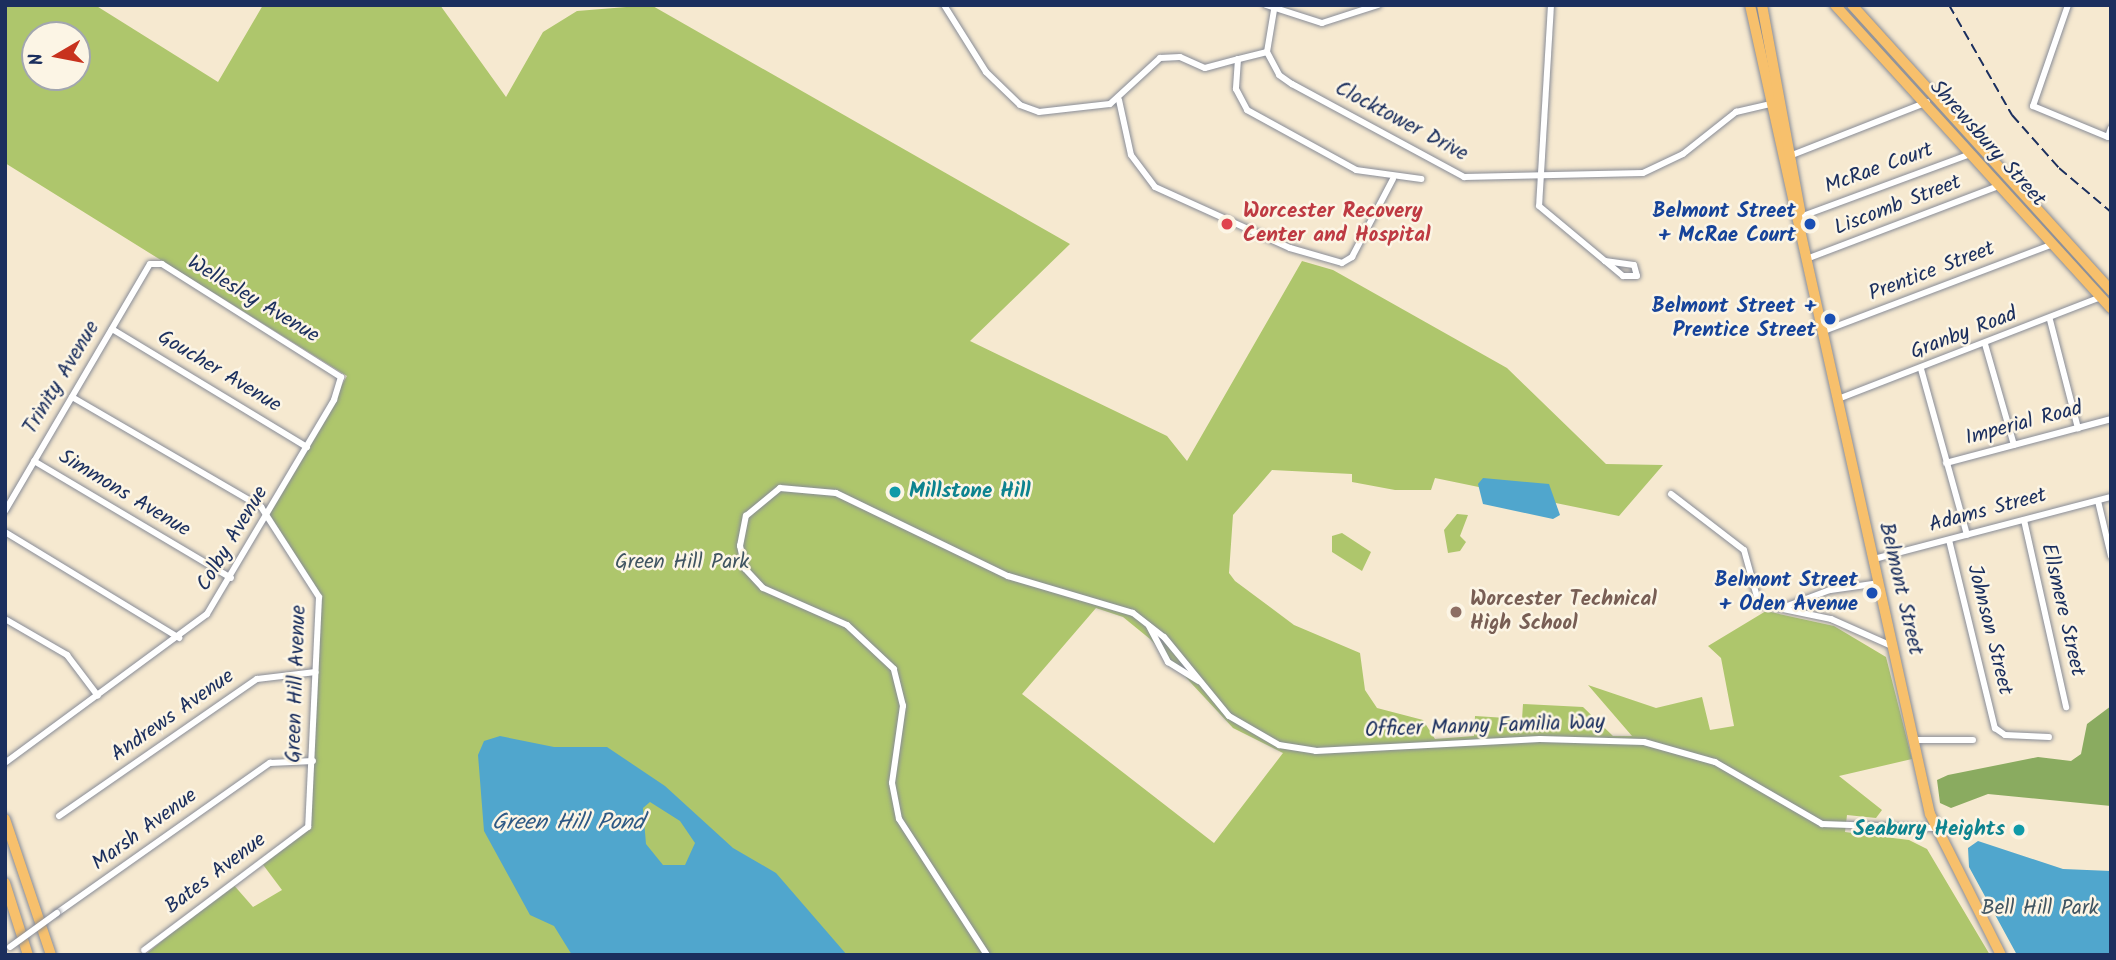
<!DOCTYPE html>
<style>
body{margin:0}
#map{position:relative;width:2116px;height:960px;overflow:hidden;background:#f6e9d0;font-family:Kalam,sans-serif}
div>[style]{position:absolute}
[style*='--x']{left:calc(var(--x)*1px);top:calc(var(--y)*1px);width:calc(var(--w)*1px);rotate:calc(var(--a)*1deg)}
.green>*{inset:0;background:#aec66c}
.forest>*{inset:0;background:#8aab60}
.water>*{inset:0;background:#50a6cd}
.roads{filter:drop-shadow(0 0 2px #888c97) drop-shadow(0 0 2px #888c97)}
.street>*{height:6px;margin:-3px;padding:0 3px;transform-origin:3px;border-radius:3px;background:#fff}
.primary>*{height:10px;margin:-5px;padding:0 5px;transform-origin:5px;border-radius:5px;background:#f7c06c}
.highway>*{height:10px;margin:-5px;padding:0 5px;transform-origin:5px;border-radius:5px;background:#f7c06c}
.rail>*{height:2px;margin-top:-1px;transform-origin:0;background:repeating-linear-gradient(90deg,#1b2f5e 0 10px,transparent 0 15px)}
.bridges{filter:drop-shadow(0 0 2px #888c97) drop-shadow(0 0 2px #888c97)}
.street-bridge>*{height:6px;margin:-3px;padding:0 3px;transform-origin:3px;border-radius:3px;background:#fff}
.dots>*{width:19px;height:19px;translate:-50% -50%;box-sizing:border-box;border:4px solid #fcf5e5;border-radius:50%}
span{translate:-50% -50%;white-space:nowrap;text-align:center;line-height:1.15;-webkit-text-stroke:5px #fcf5e5;paint-order:stroke}
.street-label{font-size:21px;color:#1b2f5e}
.health-label{font-size:21px;color:#be3a42;font-weight:700}
.left{translate:0 -50%;text-align:left}
.transit-label{font-size:21px;color:#164399;font-weight:700}
.right{translate:-100% -50%;text-align:right}
.culture-label{font-size:21px;color:#0d838f;font-weight:700}
.park-label{font-size:21px;color:#405562}
.education-label{font-size:21px;color:#785e54;font-weight:700}
.water-label{font-size:23px;color:#2e5985;font-style:italic}
.frame{position:absolute;inset:0;border:7px solid #1b2f5e;pointer-events:none}
.north{position:absolute;left:21px;top:21px;width:70px;height:70px;box-sizing:border-box;background:#fcf5e5;border:2px solid #a2a6af;border-radius:50%;rotate:260deg;font-size:19px;font-weight:700;line-height:28px;text-align:center;color:#1b2f5e}
.north::after{content:'';display:block;margin:auto;width:24px;height:32px;background:#c8321e;clip-path:polygon(50% 0,100% 100%,50% 72%,0 100%)}
</style>
<div id="map">
<div class="green">
<i style="clip-path:polygon(evenodd,5px 5px,95px 5px,218px 82px,263px 5px,440px 5px,506px 97px,543px 32px,577px 11px,651px 5px,1070px 244px,970px 341px,1167px 436px,1187px 461px,1302px 261px,1333px 270px,1507px 368px,1606px 464px,1663px 465px,1619px 516px,1435px 478px,1431px 490px,1395px 490px,1352px 482px,1352px 474px,1272px 470px,1233px 515px,1229px 573px,1235px 581px,1294px 625px,1360px 653px,1365px 690px,1377px 708px,1423px 720px,1435px 739px,1474px 736px,1475px 716px,1522px 719px,1523px 704px,1583px 707px,1613px 736px,1632px 736px,1588px 685px,1656px 708px,1702px 697px,1710px 730px,1734px 726px,1721px 658px,1708px 646px,1766px 611px,1834px 626px,1886px 657px,1912px 759px,1839px 776px,1882px 810px,1876px 818px,1847px 815px,1845px 832px,1909px 840px,1927px 849px,1990px 955px,145px 955px,232px 883px,253px 907px,282px 890px,261px 862px,308px 827px,319px 597px,267px 516px,347px 376px,5px 163px,5px 5px,35px 35px,77px 35px,77px 77px,35px 77px,35px 35px,5px 5px,1096px 608px,1123px 617px,1150px 639px,1233px 728px,1283px 753px,1214px 843px,1022px 694px,1096px 608px)"></i>
<i style="clip-path:polygon(1457px 514px,1468px 515px,1460px 536px,1466px 542px,1460px 551px,1448px 553px,1444px 530px)"></i>
<i style="clip-path:polygon(1342px 533px,1371px 552px,1362px 571px,1332px 552px,1332px 536px)"></i>
</div>
<div class="forest">
<i style="clip-path:polygon(2111px 706px,2111px 806px,1988px 794px,1951px 808px,1940px 803px,1937px 780px,1948px 775px,2038px 757px,2071px 761px,2081px 754px,2087px 724px)"></i>
</div>
<div class="water">
<i style="clip-path:polygon(1483px 478px,1549px 484px,1560px 515px,1553px 519px,1483px 504px,1478px 484px)"></i>
<i style="clip-path:polygon(evenodd,500px 736px,554px 747px,607px 747px,665px 786px,733px 848px,776px 873px,847px 955px,572px 955px,554px 926px,530px 915px,484px 831px,478px 755px,484px 741px,500px 736px,650px 802px,680px 821px,695px 843px,685px 865px,663px 865px,646px 844px,643px 808px,650px 802px)"></i>
<i style="clip-path:polygon(1978px 841px,2063px 869px,2111px 871px,2111px 955px,2017px 955px,1969px 867px,1968px 848px)"></i>
</div>
<div class="roads">
<div class="street">
<i style="--x:944;--y:5;--w:79;--a:57.9"></i>
<i style="--x:986;--y:72;--w:47;--a:44.1"></i>
<i style="--x:1020;--y:105;--w:20;--a:20"></i>
<i style="--x:1039;--y:112;--w:71;--a:-6.4"></i>
<i style="--x:1110;--y:104;--w:68;--a:-42.6"></i>
<i style="--x:1160;--y:58;--w:20;--a:-3"></i>
<i style="--x:1180;--y:57;--w:27;--a:24"></i>
<i style="--x:1205;--y:68;--w:34;--a:-15"></i>
<i style="--x:1266;--y:5;--w:59;--a:17.8"></i>
<i style="--x:1322;--y:23;--w:59;--a:-17.8"></i>
<i style="--x:1551;--y:5;--w:201;--a:93.4"></i>
<i style="--x:1539;--y:206;--w:86;--a:39.8"></i>
<i style="--x:1605;--y:261;--w:29;--a:8"></i>
<i style="--x:1634;--y:265;--w:11;--a:75"></i>
<i style="--x:1637;--y:276;--w:14;--a:180"></i>
<i style="--x:1623;--y:276;--w:23;--a:-140"></i>
<i style="--x:2068;--y:5;--w:107;--a:109.1"></i>
<i style="--x:2033;--y:106;--w:81;--a:22.5"></i>
<i style="--x:2108;--y:137;--w:9;--a:-72"></i>
<i style="--x:1274;--y:10;--w:43;--a:99.5"></i>
<i style="--x:1267;--y:52;--w:30;--a:166"></i>
<i style="--x:1238;--y:59;--w:30;--a:94"></i>
<i style="--x:1236;--y:89;--w:24;--a:62"></i>
<i style="--x:1247;--y:110;--w:124;--a:28.8"></i>
<i style="--x:1356;--y:170;--w:66;--a:7.9"></i>
<i style="--x:1267;--y:52;--w:26;--a:62"></i>
<i style="--x:1279;--y:75;--w:16;--a:35"></i>
<i style="--x:1292;--y:84;--w:196;--a:28.4"></i>
<i style="--x:1464;--y:177;--w:179;--a:-1.3"></i>
<i style="--x:1643;--y:173;--w:44;--a:-25.4"></i>
<i style="--x:1683;--y:154;--w:68;--a:-38.4"></i>
<i style="--x:1736;--y:112;--w:37;--a:-13"></i>
<i style="--x:1119;--y:100;--w:56;--a:77.7"></i>
<i style="--x:1131;--y:155;--w:40;--a:53"></i>
<i style="--x:1155;--y:187;--w:148;--a:24.3"></i>
<i style="--x:1290;--y:248;--w:54;--a:16.1"></i>
<i style="--x:1342;--y:263;--w:12;--a:-31"></i>
<i style="--x:1352;--y:257;--w:88;--a:-62.3"></i>
<i style="--x:1792;--y:155;--w:145;--a:-21.4"></i>
<i style="--x:1800;--y:217;--w:181;--a:-20.3"></i>
<i style="--x:1809;--y:258;--w:203;--a:-20.8"></i>
<i style="--x:2050;--y:320;--w:112;--a:75.5"></i>
<i style="--x:112;--y:329;--w:228;--a:31.2"></i>
<i style="--x:1824;--y:331;--w:245;--a:-20.8"></i>
<i style="--x:1985;--y:344;--w:105;--a:74"></i>
<i style="--x:1921;--y:369;--w:172;--a:74.5"></i>
<i style="--x:72;--y:397;--w:219;--a:30.2"></i>
<i style="--x:261;--y:507;--w:107;--a:57.2"></i>
<i style="--x:319;--y:597;--w:230;--a:92.7"></i>
<i style="--x:308;--y:827;--w:205;--a:143.1"></i>
<i style="--x:1838;--y:399;--w:282;--a:-21.2"></i>
<i style="--x:34;--y:461;--w:229;--a:30.7"></i>
<i style="--x:1946;--y:463;--w:171;--a:-14.9"></i>
<i style="--x:1671;--y:494;--w:92;--a:37.5"></i>
<i style="--x:1744;--y:550;--w:56;--a:74.5"></i>
<i style="--x:1759;--y:604;--w:74;--a:11.8"></i>
<i style="--x:1831;--y:619;--w:69;--a:24"></i>
<i style="--x:2098;--y:501;--w:57;--a:76.7"></i>
<i style="--x:5;--y:511;--w:286;--a:-59.6"></i>
<i style="--x:150;--y:264;--w:12;--a:0"></i>
<i style="--x:162;--y:264;--w:212;--a:32.3"></i>
<i style="--x:341;--y:377;--w:24;--a:107"></i>
<i style="--x:334;--y:400;--w:249;--a:120.7"></i>
<i style="--x:207;--y:614;--w:251;--a:143.6"></i>
<i style="--x:2024;--y:520;--w:192;--a:77.3"></i>
<i style="--x:5;--y:532;--w:204;--a:31.3"></i>
<i style="--x:1949;--y:540;--w:194;--a:76.3"></i>
<i style="--x:1995;--y:728;--w:12;--a:35"></i>
<i style="--x:2005;--y:735;--w:44;--a:2.6"></i>
<i style="--x:1874;--y:559;--w:245;--a:-14.7"></i>
<i style="--x:1782;--y:608;--w:51;--a:-20.6"></i>
<i style="--x:1830;--y:590;--w:49;--a:-8.1"></i>
<i style="--x:5;--y:619;--w:72;--a:30.1"></i>
<i style="--x:67;--y:655;--w:51;--a:52.9"></i>
<i style="--x:1149;--y:626;--w:41;--a:62.2"></i>
<i style="--x:1168;--y:662;--w:36;--a:32"></i>
<i style="--x:1914;--y:740;--w:59;--a:0"></i>
<i style="--x:59;--y:816;--w:241;--a:-34.7"></i>
<i style="--x:257;--y:679;--w:59;--a:-6.8"></i>
<i style="--x:57;--y:913;--w:261;--a:-35.2"></i>
<i style="--x:270;--y:763;--w:43;--a:-2.7"></i>
<i style="--x:987;--y:955;--w:162;--a:-122.9"></i>
<i style="--x:899;--y:819;--w:37;--a:-101"></i>
<i style="--x:892;--y:783;--w:78;--a:-81.9"></i>
<i style="--x:903;--y:706;--w:38;--a:-104"></i>
<i style="--x:894;--y:669;--w:64;--a:-136.9"></i>
<i style="--x:847;--y:625;--w:92;--a:-156.2"></i>
<i style="--x:763;--y:588;--w:26;--a:-133"></i>
<i style="--x:745;--y:569;--w:24;--a:-102"></i>
<i style="--x:740;--y:546;--w:31;--a:-79"></i>
<i style="--x:746;--y:516;--w:44;--a:-39.5"></i>
<i style="--x:780;--y:488;--w:56;--a:5.1"></i>
<i style="--x:836;--y:493;--w:191;--a:25.8"></i>
<i style="--x:1008;--y:576;--w:130;--a:16.5"></i>
<i style="--x:1133;--y:613;--w:39;--a:38"></i>
<i style="--x:1164;--y:637;--w:102;--a:50.6"></i>
<i style="--x:1229;--y:716;--w:58;--a:30.1"></i>
<i style="--x:1279;--y:745;--w:37;--a:9"></i>
<i style="--x:1316;--y:751;--w:224;--a:-3.1"></i>
<i style="--x:1540;--y:739;--w:104;--a:1.7"></i>
<i style="--x:1644;--y:742;--w:74;--a:15.7"></i>
<i style="--x:1715;--y:762;--w:124;--a:30.1"></i>
<i style="--x:1822;--y:824;--w:112;--a:2"></i>
</div>
<div class="primary">
<i style="--x:1835;--y:5;--w:410;--a:47.7"></i>
<i style="--x:1852;--y:5;--w:386;--a:47.8"></i>
</div>
<div class="highway">
<i style="--x:1750;--y:5;--w:829;--a:77.46"></i>
<i style="--x:1930;--y:814;--w:158;--a:63.3"></i>
<i style="--x:1762;--y:5;--w:209;--a:79.5"></i>
<i style="--x:5;--y:819;--w:144;--a:71.3"></i>
<i style="--x:5;--y:883;--w:76;--a:72.3"></i>
</div>
</div>
<div class="rail">
<i style="--x:1949;--y:5;--w:127;--a:60.2"></i>
<i style="--x:2012;--y:115;--w:71;--a:48.4"></i>
<i style="--x:2059;--y:168;--w:68;--a:40.2"></i>
</div>
<div class="bridges">
<div class="street-bridge">
<i style="--x:10;--y:947;--w:58;--a:-35.9"></i>
</div>
</div>
<div class="dots">
<i style="left:1227px;top:224px;background:#e0444e"></i>
<i style="left:1810px;top:224px;background:#1a4fb4"></i>
<i style="left:1830px;top:319px;background:#1a4fb4"></i>
<i style="left:895px;top:492px;background:#0f9aa8"></i>
<i style="left:1872px;top:593px;background:#1a4fb4"></i>
<i style="left:1456px;top:612px;background:#8d6e63"></i>
<i style="left:2019px;top:830px;background:#0f9aa8"></i>
</div>
<div class="street-label">
<span style="left:1401px;top:122px;rotate:28deg">Clocktower Drive</span>
<span style="left:1987px;top:144px;rotate:48deg">Shrewsbury Street</span>
<span style="left:1879px;top:169px;rotate:-20deg">McRae Court</span>
<span style="left:1898px;top:206px;rotate:-21deg">Liscomb Street</span>
<span style="left:1932px;top:272px;rotate:-21deg">Prentice Street</span>
<span style="left:253px;top:300px;rotate:31deg">Wellesley Avenue</span>
<span style="left:1964px;top:334px;rotate:-21deg">Granby Road</span>
<span style="left:219px;top:372px;rotate:31deg">Goucher Avenue</span>
<span style="left:62px;top:378px;rotate:-59deg">Trinity Avenue</span>
<span style="left:2024px;top:424px;rotate:-15deg">Imperial Road</span>
<span style="left:124px;top:494px;rotate:31deg">Simmons Avenue</span>
<span style="left:1988px;top:511px;rotate:-15deg">Adams Street</span>
<span style="left:233px;top:539px;rotate:-59deg">Colby Avenue</span>
<span style="left:1900px;top:589px;rotate:77deg">Belmont Street</span>
<span style="left:2062px;top:610px;rotate:77deg">Ellsmere Street</span>
<span style="left:1989px;top:630px;rotate:76deg">Johnson Street</span>
<span style="left:297px;top:684px;rotate:-88deg">Green Hill Avenue</span>
<span style="left:173px;top:716px;rotate:-35deg">Andrews Avenue</span>
<span style="left:1485px;top:727px;rotate:-2deg">Officer Manny Familia Way</span>
<span style="left:145px;top:830px;rotate:-36deg">Marsh Avenue</span>
<span style="left:216px;top:874px;rotate:-37deg">Bates Avenue</span>
</div>
<div class="health-label">
<span class="left" style="left:1243px;top:224px">Worcester Recovery<br>Center and Hospital</span>
</div>
<div class="transit-label">
<span class="right" style="left:1796px;top:224px">Belmont Street<br>+ McRae Court</span>
<span class="right" style="left:1816px;top:319px">Belmont Street +<br>Prentice Street</span>
<span class="right" style="left:1858px;top:593px">Belmont Street<br>+ Oden Avenue</span>
</div>
<div class="culture-label">
<span class="left" style="left:909px;top:492px">Millstone Hill</span>
<span class="right" style="left:2005px;top:830px">Seabury Heights</span>
</div>
<div class="park-label">
<span style="left:682px;top:563px">Green Hill Park</span>
<span style="left:2040px;top:909px">Bell Hill Park</span>
</div>
<div class="education-label">
<span class="left" style="left:1470px;top:612px">Worcester Technical<br>High School</span>
</div>
<div class="water-label">
<span style="left:568px;top:823px">Green Hill Pond</span>
</div>
<div class="frame"></div>
<div class="north">N</div>
</div>
